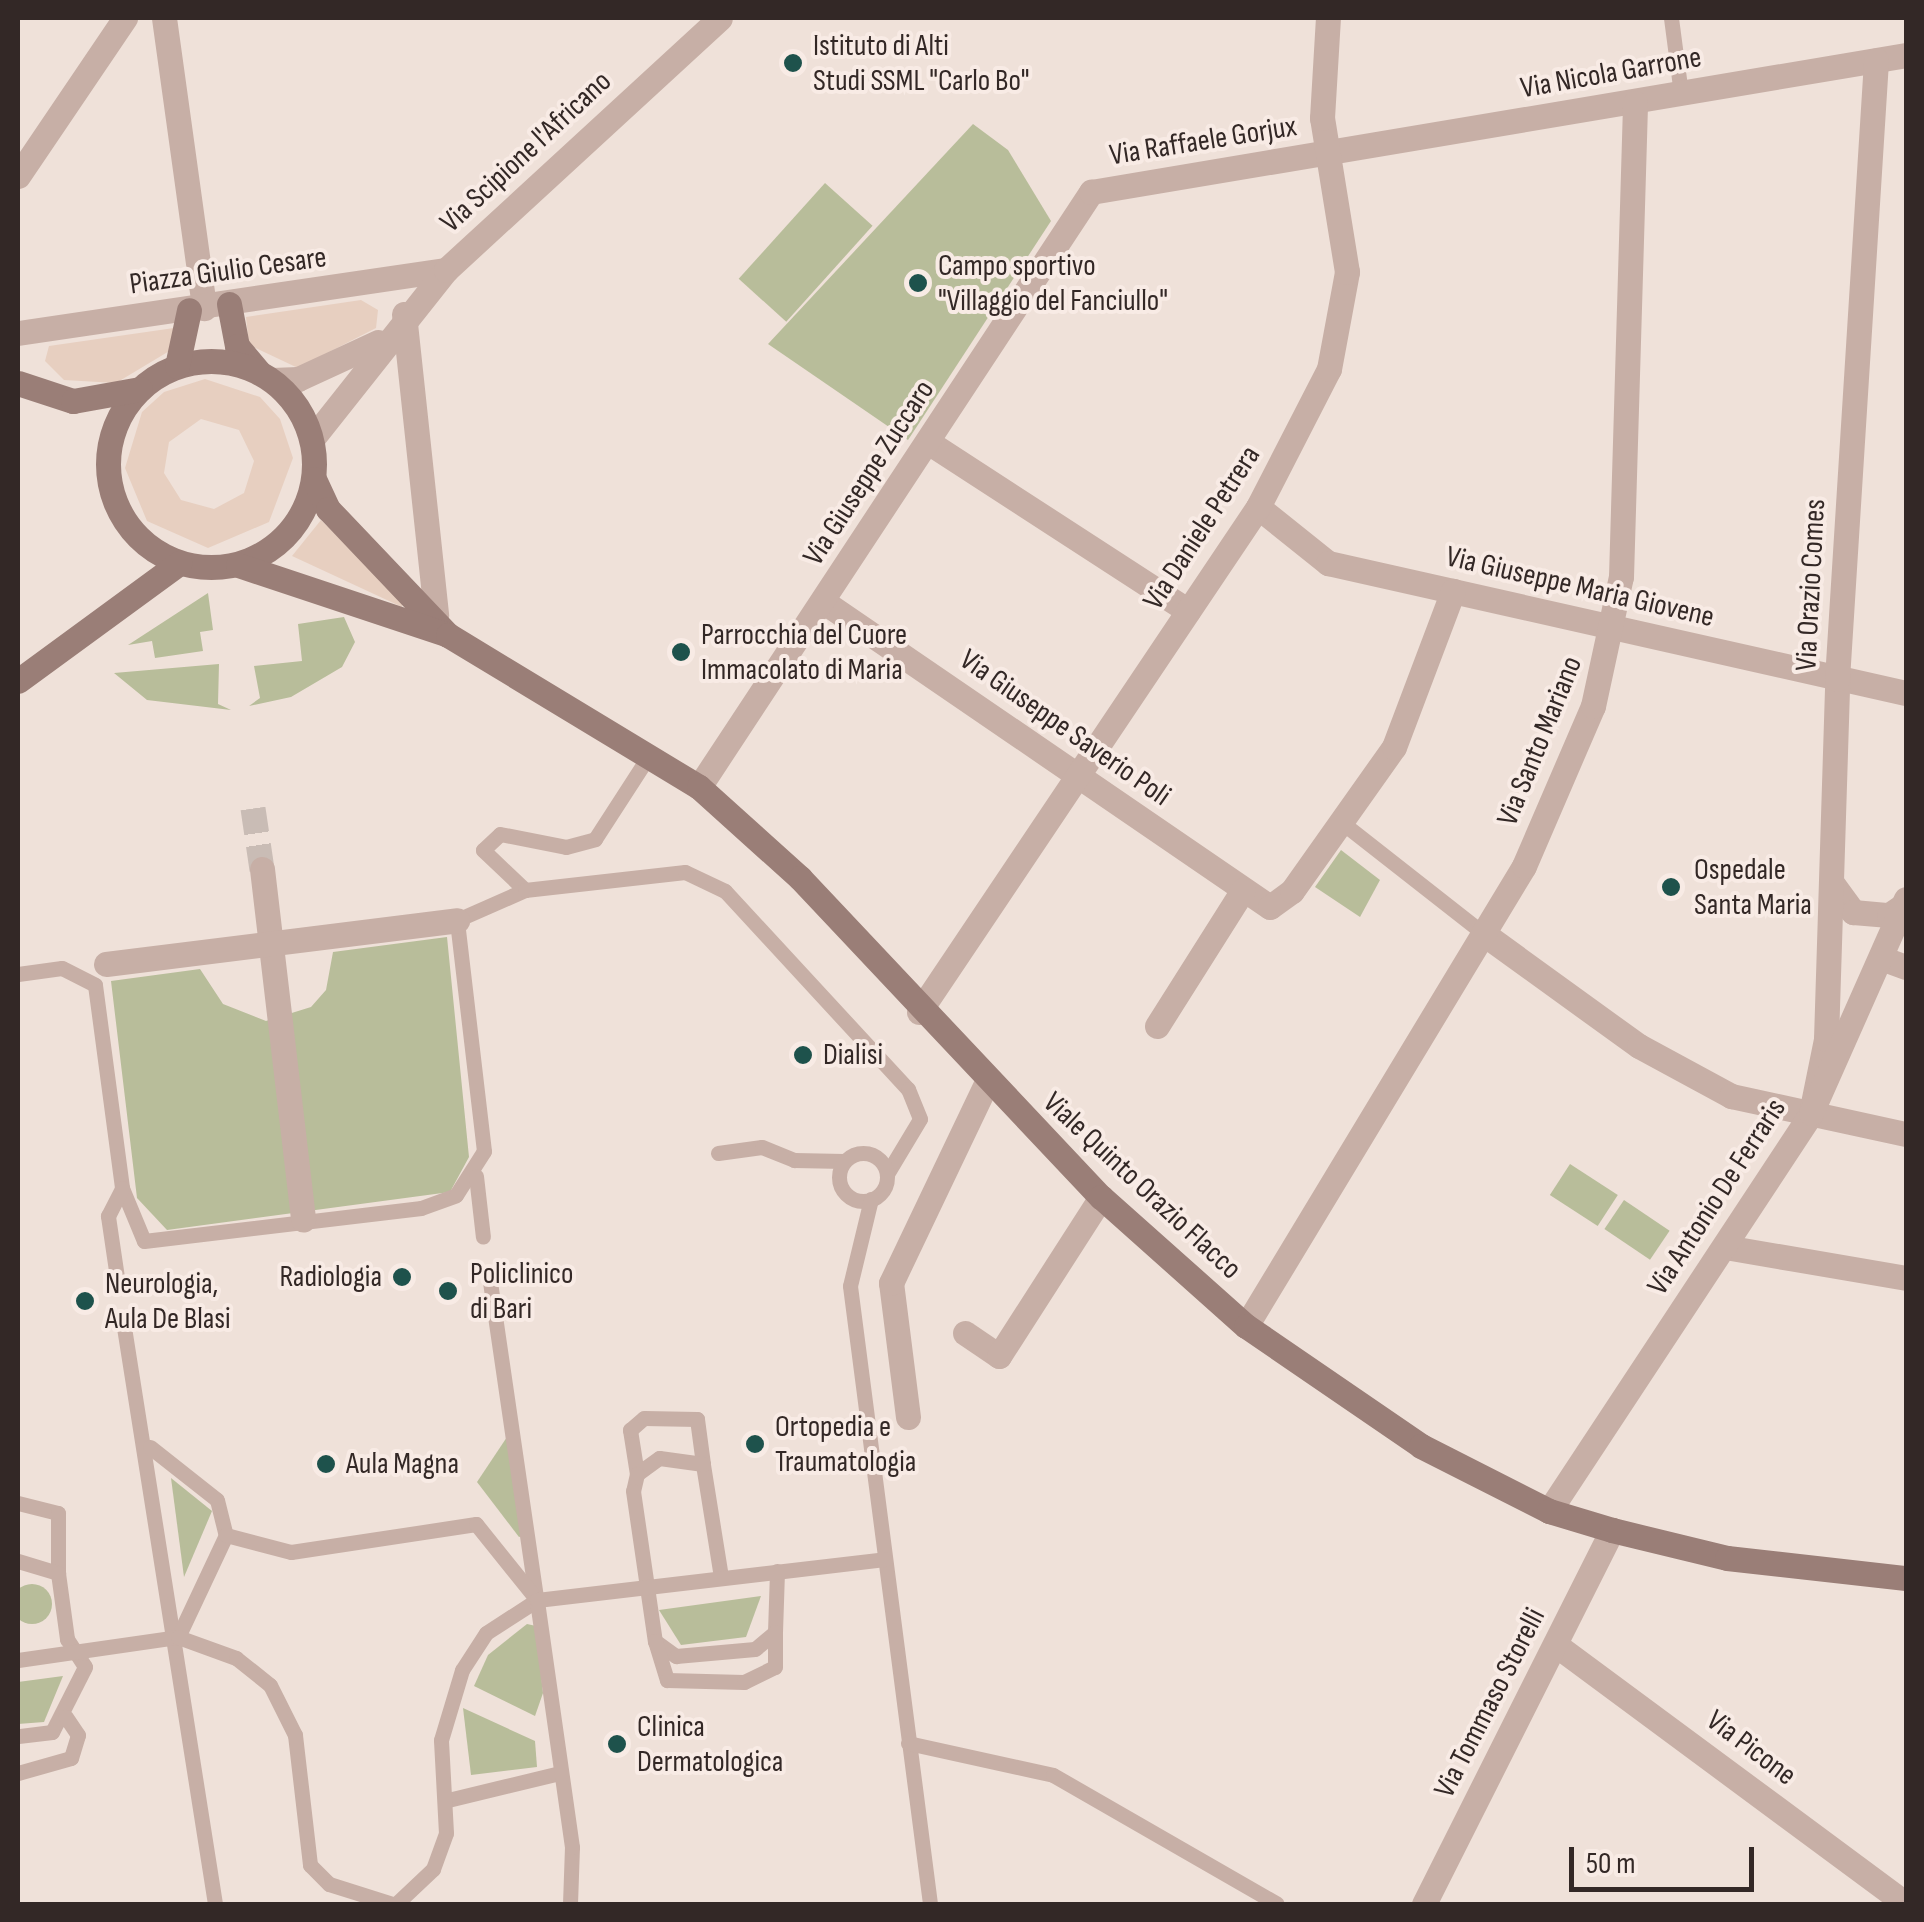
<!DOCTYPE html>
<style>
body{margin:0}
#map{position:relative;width:1924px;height:1922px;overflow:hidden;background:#efe1d9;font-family:"Sofia Sans Condensed",sans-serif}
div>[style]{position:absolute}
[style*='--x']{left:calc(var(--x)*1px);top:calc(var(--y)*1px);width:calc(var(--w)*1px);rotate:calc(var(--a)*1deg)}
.green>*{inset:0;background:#b8bd9a;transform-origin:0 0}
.round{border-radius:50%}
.plaza>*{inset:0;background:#e7cfc0}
.street-tunnel>*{height:25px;margin-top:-12.5px;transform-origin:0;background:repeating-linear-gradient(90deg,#c9bcb5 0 25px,transparent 0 37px)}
.lane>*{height:15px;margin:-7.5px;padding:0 7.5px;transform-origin:7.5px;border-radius:7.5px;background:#c7afa6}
.lane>.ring{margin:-7.5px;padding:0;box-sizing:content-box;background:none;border:15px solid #c7afa6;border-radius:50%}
.street>*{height:25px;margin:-12.5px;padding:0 12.5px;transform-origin:12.5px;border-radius:12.5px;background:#c7afa6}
.secondary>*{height:25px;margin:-12.5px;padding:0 12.5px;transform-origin:12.5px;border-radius:12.5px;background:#9a7e77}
.secondary>.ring{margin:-12.5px;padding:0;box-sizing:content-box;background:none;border:25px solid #9a7e77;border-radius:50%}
.dots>*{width:28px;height:28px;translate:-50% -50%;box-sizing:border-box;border:5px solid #f8ebe5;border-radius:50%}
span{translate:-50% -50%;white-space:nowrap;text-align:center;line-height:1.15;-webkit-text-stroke:8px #f8ebe5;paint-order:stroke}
.poi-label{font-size:30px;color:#332826}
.left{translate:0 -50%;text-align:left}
.right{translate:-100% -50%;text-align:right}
.street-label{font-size:30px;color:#332826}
.frame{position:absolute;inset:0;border:20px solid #332826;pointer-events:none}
.scale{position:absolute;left:1569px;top:1847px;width:185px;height:45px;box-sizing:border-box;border:5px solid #332826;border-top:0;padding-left:12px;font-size:30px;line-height:35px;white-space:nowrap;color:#332826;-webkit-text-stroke:8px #f8ebe5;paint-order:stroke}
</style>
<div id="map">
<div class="green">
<i style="clip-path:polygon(973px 124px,1008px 150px,1051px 221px,908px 440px,768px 344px)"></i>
<i style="left:825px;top:183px;width:64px;height:129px;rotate:42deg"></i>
<i style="clip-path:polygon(208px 593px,213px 630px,200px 632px,203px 651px,155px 658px,152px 641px,128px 645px)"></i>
<i style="clip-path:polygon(344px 617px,355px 642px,342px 667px,291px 697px,249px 706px,260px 698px,254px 666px,302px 661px,298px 624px)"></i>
<i style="clip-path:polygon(219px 664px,218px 704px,231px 710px,147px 700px,114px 673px)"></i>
<i style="clip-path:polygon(1341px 850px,1380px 880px,1360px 917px,1315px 887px)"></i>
<i style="clip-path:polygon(447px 937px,469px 1157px,450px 1192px,167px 1230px,137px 1198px,111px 981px,200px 969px,223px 1004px,266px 1021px,311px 1007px,326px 990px,333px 952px)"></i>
<i style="left:1570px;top:1164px;width:57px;height:37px;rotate:33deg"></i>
<i style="left:1624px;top:1200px;width:55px;height:35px;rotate:34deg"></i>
<i style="clip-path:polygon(509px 1434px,522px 1536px,519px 1537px,477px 1482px)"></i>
<i style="clip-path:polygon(171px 1478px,212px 1511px,184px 1577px)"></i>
<i class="round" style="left:12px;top:1584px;width:40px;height:40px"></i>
<i style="clip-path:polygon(761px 1596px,746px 1637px,681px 1645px,659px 1610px)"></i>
<i style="clip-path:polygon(527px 1624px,536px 1626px,543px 1693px,535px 1716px,474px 1686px,488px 1655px)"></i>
<i style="clip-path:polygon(63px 1676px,44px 1722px,18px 1724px,18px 1682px)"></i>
<i style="clip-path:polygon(463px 1708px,535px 1741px,537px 1767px,471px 1775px)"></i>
</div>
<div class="plaza">
<i style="clip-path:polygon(361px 300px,378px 310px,376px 328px,298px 368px,249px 345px,246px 317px)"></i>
<i style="clip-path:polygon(174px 328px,176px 347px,116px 383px,64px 380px,45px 361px,49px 346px)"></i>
<i style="clip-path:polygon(evenodd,205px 379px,260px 397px,280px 419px,293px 458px,269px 522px,208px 548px,147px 521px,125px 468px,142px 412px,164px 392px,205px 379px,201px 419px,239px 430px,254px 461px,244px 493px,214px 509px,181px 500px,164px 473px,169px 442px,201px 419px)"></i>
<i style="clip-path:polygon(321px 520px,403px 602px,402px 607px,292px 556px)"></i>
</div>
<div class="street-tunnel">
<i style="--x:253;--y:808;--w:62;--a:81.6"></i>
</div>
<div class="lane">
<i style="--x:1671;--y:18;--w:77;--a:82.5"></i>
<i style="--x:1340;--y:821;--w:183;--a:38.1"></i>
<i style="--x:525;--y:890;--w:58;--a:-136.4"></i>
<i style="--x:483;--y:850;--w:23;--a:-43"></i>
<i style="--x:500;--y:834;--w:67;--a:11.1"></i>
<i style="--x:566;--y:847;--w:30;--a:-15"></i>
<i style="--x:595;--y:839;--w:101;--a:-57.1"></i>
<i style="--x:18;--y:974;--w:44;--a:-7.8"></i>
<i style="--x:62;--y:968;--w:37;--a:27"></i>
<i style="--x:95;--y:985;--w:205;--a:82.4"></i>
<i style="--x:122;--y:1188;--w:57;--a:67.5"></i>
<i style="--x:144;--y:1241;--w:279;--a:-6.8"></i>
<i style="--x:421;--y:1208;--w:37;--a:-20"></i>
<i style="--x:456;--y:1195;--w:52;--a:-57.5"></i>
<i style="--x:484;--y:1151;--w:233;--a:-96.7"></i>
<i style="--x:457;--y:920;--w:74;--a:-23.8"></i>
<i style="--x:525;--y:890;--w:161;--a:-6.4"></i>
<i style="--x:685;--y:872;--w:44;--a:25.4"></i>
<i style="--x:725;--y:891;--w:270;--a:47.3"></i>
<i style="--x:908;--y:1089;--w:32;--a:68"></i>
<i style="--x:920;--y:1119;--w:64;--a:121"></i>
<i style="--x:718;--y:1153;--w:44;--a:-7.8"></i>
<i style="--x:762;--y:1147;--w:35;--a:22"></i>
<i style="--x:794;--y:1160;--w:50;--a:1.1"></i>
<i class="ring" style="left:839px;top:1153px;width:33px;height:33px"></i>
<i style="--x:476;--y:1176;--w:61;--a:83.5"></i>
<i style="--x:871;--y:1199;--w:89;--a:103.6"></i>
<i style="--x:850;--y:1286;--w:623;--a:82.62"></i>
<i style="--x:489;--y:1275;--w:324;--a:81.7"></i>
<i style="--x:118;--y:1284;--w:69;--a:-98.4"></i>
<i style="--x:108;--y:1216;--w:31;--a:-63"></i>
<i style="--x:123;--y:1321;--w:590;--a:81.03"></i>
<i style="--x:150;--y:1447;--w:85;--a:38.3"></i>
<i style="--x:217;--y:1500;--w:36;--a:76"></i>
<i style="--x:226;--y:1535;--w:113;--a:115.2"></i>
<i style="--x:637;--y:1474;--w:45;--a:-99"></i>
<i style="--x:630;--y:1430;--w:18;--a:-41"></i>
<i style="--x:644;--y:1418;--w:53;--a:1.1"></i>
<i style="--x:697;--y:1419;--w:45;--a:82.4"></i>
<i style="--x:18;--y:1503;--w:41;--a:14"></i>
<i style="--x:58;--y:1513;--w:60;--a:90"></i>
<i style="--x:226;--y:1535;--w:67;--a:14.7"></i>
<i style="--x:291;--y:1552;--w:187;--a:-8.6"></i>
<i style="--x:476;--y:1524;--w:97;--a:51.2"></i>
<i style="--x:18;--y:1561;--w:42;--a:16.7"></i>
<i style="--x:58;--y:1573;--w:67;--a:82.2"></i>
<i style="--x:67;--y:1639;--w:33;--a:57"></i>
<i style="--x:85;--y:1667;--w:73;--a:116.9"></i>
<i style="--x:52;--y:1732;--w:34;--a:173"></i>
<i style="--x:721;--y:1577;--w:114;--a:-99.1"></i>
<i style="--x:703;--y:1464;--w:44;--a:-172.2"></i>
<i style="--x:659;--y:1458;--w:27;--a:144"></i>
<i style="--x:637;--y:1474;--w:17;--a:103"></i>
<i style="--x:633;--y:1491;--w:152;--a:81.7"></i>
<i style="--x:655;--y:1641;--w:26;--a:36"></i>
<i style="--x:676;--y:1656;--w:79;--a:-5.1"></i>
<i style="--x:755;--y:1649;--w:26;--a:-40"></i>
<i style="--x:775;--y:1632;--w:61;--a:-88.1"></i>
<i style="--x:655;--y:1641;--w:41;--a:72.9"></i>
<i style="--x:667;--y:1680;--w:77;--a:1.5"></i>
<i style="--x:744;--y:1682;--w:34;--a:-26"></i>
<i style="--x:775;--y:1667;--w:35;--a:-90"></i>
<i style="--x:18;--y:1660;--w:162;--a:-8.2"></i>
<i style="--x:178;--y:1637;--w:62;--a:19.9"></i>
<i style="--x:236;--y:1658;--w:43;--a:38.5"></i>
<i style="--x:270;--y:1685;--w:56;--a:63.4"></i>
<i style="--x:295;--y:1735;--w:131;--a:83.4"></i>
<i style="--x:310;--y:1865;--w:27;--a:45"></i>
<i style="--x:329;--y:1884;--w:67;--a:17.4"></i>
<i style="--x:908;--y:1743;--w:148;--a:12.4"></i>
<i style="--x:1053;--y:1775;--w:258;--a:29.9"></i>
<i style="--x:18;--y:1773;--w:55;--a:-15.8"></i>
<i style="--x:71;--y:1758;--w:24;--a:-73"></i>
<i style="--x:78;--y:1735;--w:22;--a:-124"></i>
<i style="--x:448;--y:1800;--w:115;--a:-13.6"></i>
<i style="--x:396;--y:1904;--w:51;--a:-43.4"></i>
<i style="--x:433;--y:1869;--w:38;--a:-70"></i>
<i style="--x:446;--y:1833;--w:93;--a:-93.1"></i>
<i style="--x:441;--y:1740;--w:73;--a:-73.3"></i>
<i style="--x:462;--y:1670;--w:44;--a:-57"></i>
<i style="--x:486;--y:1633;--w:61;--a:-32.9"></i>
<i style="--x:570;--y:1904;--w:57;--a:-88"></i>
<i style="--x:572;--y:1847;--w:249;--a:-98.1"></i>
<i style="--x:537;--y:1600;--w:350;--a:-6.7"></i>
</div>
<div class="street">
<i style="--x:164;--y:18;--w:293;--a:82.1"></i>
<i style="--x:18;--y:176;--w:191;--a:-55.9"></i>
<i style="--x:404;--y:314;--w:303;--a:83.9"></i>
<i style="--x:18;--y:333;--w:433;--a:-8.4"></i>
<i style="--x:272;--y:380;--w:26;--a:-2"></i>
<i style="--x:298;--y:379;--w:88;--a:-24.8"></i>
<i style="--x:312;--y:439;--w:216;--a:-51.6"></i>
<i style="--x:446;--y:270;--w:372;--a:-42.6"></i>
<i style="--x:928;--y:442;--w:310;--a:33"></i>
<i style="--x:1258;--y:507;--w:90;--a:38.7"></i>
<i style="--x:1328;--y:563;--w:592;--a:12.68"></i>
<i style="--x:824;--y:602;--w:540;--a:34.37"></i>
<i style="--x:1270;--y:907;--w:27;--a:-36"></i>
<i style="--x:1292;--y:891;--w:176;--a:-54.7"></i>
<i style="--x:1394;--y:747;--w:167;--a:-69.3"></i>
<i style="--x:699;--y:787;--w:713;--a:-56.62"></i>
<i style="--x:1091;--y:192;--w:826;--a:-9.54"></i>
<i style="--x:262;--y:869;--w:353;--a:83.3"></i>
<i style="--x:1832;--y:883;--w:36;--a:54"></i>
<i style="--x:1853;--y:912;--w:36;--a:5"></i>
<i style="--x:1889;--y:915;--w:18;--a:-34"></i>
<i style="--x:1484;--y:934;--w:191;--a:35.9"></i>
<i style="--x:1639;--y:1046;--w:105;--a:28.5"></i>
<i style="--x:1731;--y:1096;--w:179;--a:12.3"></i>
<i style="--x:1881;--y:958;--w:27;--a:20"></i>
<i style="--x:106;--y:964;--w:354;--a:-7.1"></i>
<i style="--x:919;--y:1012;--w:608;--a:-56.13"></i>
<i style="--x:1258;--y:507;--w:155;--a:-62.8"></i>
<i style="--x:1329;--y:369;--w:99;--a:-79.5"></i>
<i style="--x:1347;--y:272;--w:156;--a:-99.2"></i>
<i style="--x:1322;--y:118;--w:100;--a:-86.6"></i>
<i style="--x:1157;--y:1026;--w:161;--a:-57.7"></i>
<i style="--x:1811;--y:1113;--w:76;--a:-78.5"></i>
<i style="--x:1826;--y:1039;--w:360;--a:-88.2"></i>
<i style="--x:1837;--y:679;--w:620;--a:-86.39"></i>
<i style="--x:1725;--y:1247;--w:184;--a:9.7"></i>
<i style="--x:1246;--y:1326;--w:537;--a:-58.85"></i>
<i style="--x:1524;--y:866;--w:174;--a:-66.7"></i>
<i style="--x:1593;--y:706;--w:132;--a:-77.8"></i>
<i style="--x:1621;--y:577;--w:474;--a:-88.3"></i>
<i style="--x:965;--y:1333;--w:41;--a:34.1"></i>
<i style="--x:999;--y:1356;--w:189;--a:-57.3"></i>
<i style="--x:908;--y:1417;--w:135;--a:-97.2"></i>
<i style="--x:891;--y:1283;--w:221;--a:-64.5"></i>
<i style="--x:1549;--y:1511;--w:476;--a:-56.6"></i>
<i style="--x:1811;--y:1113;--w:234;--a:-66.1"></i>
<i style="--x:1556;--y:1645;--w:435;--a:36.5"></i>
<i style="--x:1424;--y:1904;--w:419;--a:-63.3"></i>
</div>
<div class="secondary">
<i style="--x:229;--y:304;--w:43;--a:79.2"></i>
<i style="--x:237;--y:346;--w:33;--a:50"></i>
<i class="ring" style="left:108px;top:361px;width:181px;height:181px"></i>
<i style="--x:177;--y:366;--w:57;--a:-77.9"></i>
<i style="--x:18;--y:383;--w:58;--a:18.1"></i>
<i style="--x:73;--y:401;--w:68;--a:-10.2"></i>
<i style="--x:314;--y:479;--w:33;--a:65"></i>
<i style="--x:328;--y:509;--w:174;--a:46.4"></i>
<i style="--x:238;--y:565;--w:221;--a:18.4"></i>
<i style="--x:448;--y:635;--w:293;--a:31.2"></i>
<i style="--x:699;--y:787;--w:136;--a:42"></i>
<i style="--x:800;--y:878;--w:439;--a:46.7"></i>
<i style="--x:1101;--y:1197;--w:194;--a:41.7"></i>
<i style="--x:1246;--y:1326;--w:212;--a:34.4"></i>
<i style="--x:1421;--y:1446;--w:144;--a:26.9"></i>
<i style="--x:1549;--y:1511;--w:66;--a:16.8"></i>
<i style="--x:1612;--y:1530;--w:118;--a:13.7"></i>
<i style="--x:1727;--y:1558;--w:180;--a:6.4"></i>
<i style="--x:18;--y:681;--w:200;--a:-36.2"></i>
</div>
<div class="dots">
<i style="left:793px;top:63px;background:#1e524c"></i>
<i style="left:918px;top:283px;background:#1e524c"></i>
<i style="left:681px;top:652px;background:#1e524c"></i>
<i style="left:1671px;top:887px;background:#1e524c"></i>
<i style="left:803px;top:1055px;background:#1e524c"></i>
<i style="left:402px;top:1277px;background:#1e524c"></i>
<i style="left:448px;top:1291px;background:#1e524c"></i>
<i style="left:85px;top:1301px;background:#1e524c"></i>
<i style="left:755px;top:1444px;background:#1e524c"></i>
<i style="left:326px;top:1464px;background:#1e524c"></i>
<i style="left:617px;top:1744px;background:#1e524c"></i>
</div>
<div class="poi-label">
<span class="left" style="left:813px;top:63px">Istituto di Alti<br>Studi SSML "Carlo Bo"</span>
<span class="left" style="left:938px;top:283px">Campo sportivo<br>"Villaggio del Fanciullo"</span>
<span class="left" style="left:701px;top:652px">Parrocchia del Cuore<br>Immacolato di Maria</span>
<span class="left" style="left:1694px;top:887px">Ospedale<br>Santa Maria</span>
<span class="left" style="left:823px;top:1055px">Dialisi</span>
<span class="left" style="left:470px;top:1291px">Policlinico<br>di Bari</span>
<span class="right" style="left:382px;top:1277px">Radiologia</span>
<span class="left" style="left:105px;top:1301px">Neurologia,<br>Aula De Blasi</span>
<span class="left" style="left:775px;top:1444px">Ortopedia e<br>Traumatologia</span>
<span class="left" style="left:346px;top:1464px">Aula Magna</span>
<span class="left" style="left:637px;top:1744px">Clinica<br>Dermatologica</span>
</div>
<div class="street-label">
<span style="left:1611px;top:73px;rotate:-10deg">Via Nicola Garrone</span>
<span style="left:1203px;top:141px;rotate:-9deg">Via Raffaele Gorjux</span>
<span style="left:526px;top:152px;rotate:-43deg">Via Scipione l'Africano</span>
<span style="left:228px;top:271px;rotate:-8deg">Piazza Giulio Cesare</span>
<span style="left:869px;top:473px;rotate:-57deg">Via Giuseppe Zuccaro</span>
<span style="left:1202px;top:528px;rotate:-57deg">Via Daniele Petrera</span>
<span style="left:1811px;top:585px;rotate:-87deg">Via Orazio Comes</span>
<span style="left:1580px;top:587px;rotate:13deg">Via Giuseppe Maria Giovene</span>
<span style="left:1065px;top:728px;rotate:35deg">Via Giuseppe Saverio Poli</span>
<span style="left:1540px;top:741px;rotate:-68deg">Via Santo Mariano</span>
<span style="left:1142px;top:1186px;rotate:43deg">Viale Quinto Orazio Flacco</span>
<span style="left:1717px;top:1197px;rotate:-57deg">Via Antonio De Ferraris</span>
<span style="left:1490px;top:1703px;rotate:-63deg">Via Tommaso Storelli</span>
<span style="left:1751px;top:1748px;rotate:37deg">Via Picone</span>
</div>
<div class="frame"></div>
<div class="scale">50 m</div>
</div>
